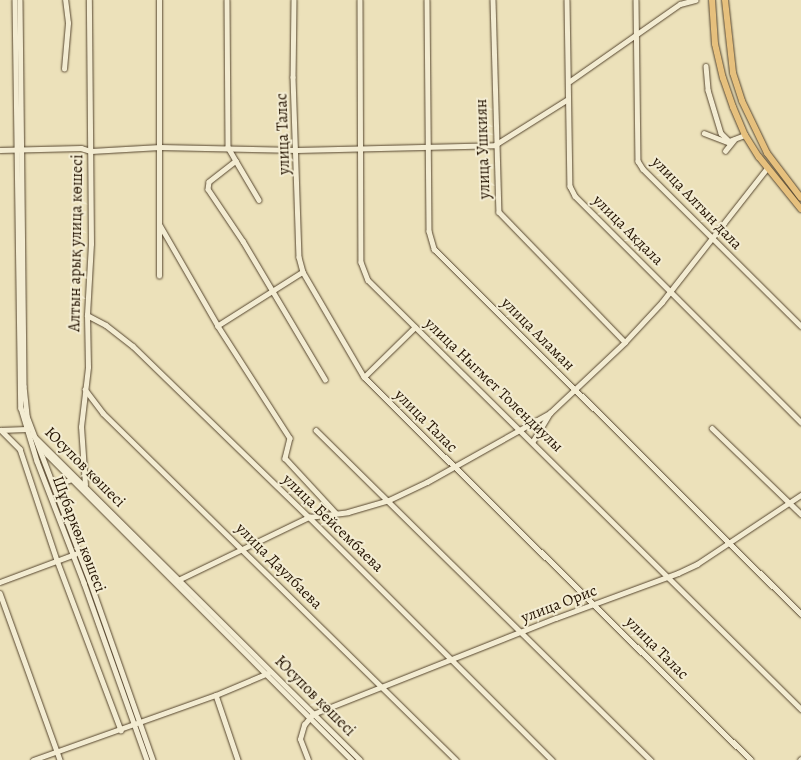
<!DOCTYPE html>
<meta charset="utf-8">
<style>
body{margin:0}
#map{position:relative;width:801px;height:760px;overflow:hidden;background:#ece1ba;font-family:Alegreya,serif}
div>[style]{position:absolute}
[style*='--x']{left:calc(var(--x)*1px);top:calc(var(--y)*1px);width:calc(var(--w)*1px);rotate:calc(var(--a)*1deg)}
.roads{filter:drop-shadow(0 0 1px #56462f) drop-shadow(0 0 1px #56462f)}
.minor>*{height:4.5px;margin:-2.25px;padding:0 2.25px;transform-origin:2.25px;border-radius:2.25px;background:#f3ecd2}
.major>*{height:6px;margin:-3px;padding:0 3px;transform-origin:3px;border-radius:3px;background:#e6c07d}
span{translate:-50% -50%;white-space:nowrap;text-align:center;line-height:1.15;-webkit-text-stroke:4px #f3ecd2;paint-order:stroke}
.street-label{font-size:16px;color:#241301}
</style>
<div id="map">
<div class="roads">
<div class="minor">
<i style="--x:15;--y:0;--w:408;--a:89.2"></i>
<i style="--x:21;--y:408;--w:55;--a:73.2"></i>
<i style="--x:37;--y:461;--w:131;--a:68.9"></i>
<i style="--x:84;--y:583;--w:188;--a:70.4"></i>
<i style="--x:20;--y:0;--w:386;--a:89.4"></i>
<i style="--x:24;--y:386;--w:30;--a:84"></i>
<i style="--x:27;--y:416;--w:177;--a:69.1"></i>
<i style="--x:90;--y:581;--w:190;--a:70.6"></i>
<i style="--x:227;--y:0;--w:147;--a:89.6"></i>
<i style="--x:228;--y:147;--w:16;--a:60"></i>
<i style="--x:236;--y:161;--w:34;--a:142"></i>
<i style="--x:209;--y:182;--w:7;--a:98"></i>
<i style="--x:208;--y:189;--w:63;--a:56.1"></i>
<i style="--x:243;--y:241;--w:161;--a:59.3"></i>
<i style="--x:294;--y:0;--w:77;--a:90.7"></i>
<i style="--x:293;--y:77;--w:180;--a:88.1"></i>
<i style="--x:299;--y:257;--w:16;--a:75"></i>
<i style="--x:303;--y:272;--w:121;--a:59.8"></i>
<i style="--x:364;--y:377;--w:544;--a:44.7"></i>
<i style="--x:360;--y:0;--w:262;--a:89.8"></i>
<i style="--x:361;--y:262;--w:19;--a:69"></i>
<i style="--x:368;--y:280;--w:610;--a:44.73"></i>
<i style="--x:427;--y:0;--w:231;--a:89.5"></i>
<i style="--x:429;--y:231;--w:19;--a:74"></i>
<i style="--x:434;--y:249;--w:518;--a:44.84"></i>
<i style="--x:493;--y:0;--w:212;--a:88.4"></i>
<i style="--x:499;--y:212;--w:181;--a:45.9"></i>
<i style="--x:567;--y:0;--w:186;--a:89.1"></i>
<i style="--x:570;--y:186;--w:11;--a:63"></i>
<i style="--x:575;--y:196;--w:320;--a:45"></i>
<i style="--x:636;--y:0;--w:161;--a:89.3"></i>
<i style="--x:638;--y:161;--w:9;--a:58"></i>
<i style="--x:643;--y:169;--w:223;--a:44.8"></i>
<i style="--x:706;--y:66;--w:24;--a:85"></i>
<i style="--x:708;--y:90;--w:45;--a:73.2"></i>
<i style="--x:721;--y:133;--w:11;--a:45"></i>
<i style="--x:729;--y:141;--w:17;--a:-21"></i>
<i style="--x:64;--y:69;--w:46;--a:-85"></i>
<i style="--x:68;--y:23;--w:23;--a:-97"></i>
<i style="--x:570;--y:81;--w:134;--a:-35"></i>
<i style="--x:680;--y:4;--w:16;--a:-15"></i>
<i style="--x:704;--y:133;--w:26;--a:21"></i>
<i style="--x:0;--y:150;--w:81;--a:-1.4"></i>
<i style="--x:81;--y:148;--w:10;--a:17"></i>
<i style="--x:91;--y:151;--w:69;--a:-3.3"></i>
<i style="--x:160;--y:147;--w:137;--a:1.3"></i>
<i style="--x:297;--y:150;--w:198;--a:-1.4"></i>
<i style="--x:495;--y:145;--w:86;--a:-32.2"></i>
<i style="--x:725;--y:151;--w:14;--a:-51"></i>
<i style="--x:236;--y:161;--w:45;--a:59.5"></i>
<i style="--x:160;--y:225;--w:116;--a:60.1"></i>
<i style="--x:303;--y:272;--w:101;--a:147.6"></i>
<i style="--x:218;--y:326;--w:133;--a:57.3"></i>
<i style="--x:290;--y:438;--w:21;--a:104"></i>
<i style="--x:285;--y:458;--w:75;--a:47.2"></i>
<i style="--x:159;--y:276;--w:276;--a:-90"></i>
<i style="--x:87;--y:315;--w:21;--a:28"></i>
<i style="--x:106;--y:325;--w:34;--a:38"></i>
<i style="--x:133;--y:346;--w:245;--a:44.2"></i>
<i style="--x:309;--y:517;--w:344;--a:45"></i>
<i style="--x:364;--y:377;--w:71;--a:-44.4"></i>
<i style="--x:85;--y:389;--w:30;--a:53"></i>
<i style="--x:103;--y:413;--w:495;--a:44.5"></i>
<i style="--x:712;--y:428;--w:124;--a:44"></i>
<i style="--x:0;--y:430;--w:26;--a:-2"></i>
<i style="--x:1;--y:430;--w:27;--a:45"></i>
<i style="--x:20;--y:449;--w:117;--a:71.6"></i>
<i style="--x:57;--y:560;--w:182;--a:69.4"></i>
<i style="--x:316;--y:430;--w:470;--a:44.6"></i>
<i style="--x:32;--y:434;--w:462;--a:44.8"></i>
<i style="--x:533;--y:441;--w:33;--a:-59"></i>
<i style="--x:38;--y:442;--w:15;--a:53"></i>
<i style="--x:47;--y:454;--w:432;--a:45.1"></i>
<i style="--x:85;--y:485;--w:58;--a:-93.9"></i>
<i style="--x:81;--y:427;--w:60;--a:-83.3"></i>
<i style="--x:88;--y:367;--w:52;--a:-91.1"></i>
<i style="--x:87;--y:315;--w:71;--a:-86.8"></i>
<i style="--x:91;--y:244;--w:244;--a:-90.5"></i>
<i style="--x:57;--y:495;--w:11;--a:-80"></i>
<i style="--x:59;--y:484;--w:14;--a:-21"></i>
<i style="--x:176;--y:581;--w:148;--a:-25.7"></i>
<i style="--x:309;--y:517;--w:39;--a:-7"></i>
<i style="--x:348;--y:512;--w:43;--a:-16.3"></i>
<i style="--x:389;--y:500;--w:42;--a:-25.3"></i>
<i style="--x:427;--y:482;--w:141;--a:-29.3"></i>
<i style="--x:550;--y:413;--w:103;--a:-43.4"></i>
<i style="--x:625;--y:342;--w:54;--a:-47.2"></i>
<i style="--x:662;--y:302;--w:170;--a:-51.9"></i>
<i style="--x:0;--y:582;--w:80;--a:-20.5"></i>
<i style="--x:0;--y:593;--w:177;--a:70.2"></i>
<i style="--x:216;--y:695;--w:69;--a:71.3"></i>
<i style="--x:33;--y:760;--w:194;--a:-19.6"></i>
<i style="--x:216;--y:695;--w:56;--a:-22.9"></i>
<i style="--x:308;--y:760;--w:22;--a:-111"></i>
<i style="--x:300;--y:739;--w:15;--a:-74"></i>
<i style="--x:304;--y:725;--w:14;--a:-51"></i>
<i style="--x:313;--y:714;--w:261;--a:-21.6"></i>
<i style="--x:556;--y:618;--w:130;--a:-20.2"></i>
<i style="--x:678;--y:573;--w:21;--a:-25"></i>
<i style="--x:697;--y:564;--w:125;--a:-33.6"></i>
<i style="--x:800;--y:760;--w:1;--a:-45"></i>
</div>
<div class="major">
<i style="--x:712;--y:0;--w:44;--a:86.1"></i>
<i style="--x:715;--y:44;--w:35;--a:77"></i>
<i style="--x:723;--y:78;--w:31;--a:71"></i>
<i style="--x:733;--y:107;--w:30;--a:67"></i>
<i style="--x:745;--y:135;--w:26;--a:58"></i>
<i style="--x:759;--y:157;--w:67;--a:51.1"></i>
<i style="--x:725;--y:0;--w:73;--a:83.7"></i>
<i style="--x:733;--y:73;--w:29;--a:72"></i>
<i style="--x:742;--y:101;--w:58;--a:64.3"></i>
<i style="--x:767;--y:153;--w:56;--a:52.9"></i>
</div>
</div>
<div class="street-label">
<span style="left:283px;top:134px;rotate:-92deg">улица Талас</span>
<span style="left:483px;top:149px;rotate:-92deg">улица Ушкиян</span>
<span style="left:697px;top:203px;rotate:46deg">улица Алтын дала</span>
<span style="left:628px;top:230px;rotate:45deg">улица Акдала</span>
<span style="left:76px;top:243px;rotate:-89deg">Алтын арық улица көшесі</span>
<span style="left:538px;top:334px;rotate:45deg">улица Аламан</span>
<span style="left:494px;top:385px;rotate:44deg">улица Ныгмет Толендиулы</span>
<span style="left:426px;top:421px;rotate:45deg">улица Талас</span>
<span style="left:85px;top:467px;rotate:45deg">Юсупов көшесі</span>
<span style="left:333px;top:523px;rotate:44deg">улица Бейсембаева</span>
<span style="left:79px;top:534px;rotate:69deg">Шұбаркөл көшесі</span>
<span style="left:279px;top:566px;rotate:45deg">улица Даулбаева</span>
<span style="left:559px;top:604px;rotate:-21deg">улица Орис</span>
<span style="left:657px;top:648px;rotate:45deg">улица Талас</span>
<span style="left:315px;top:696px;rotate:45deg">Юсупов көшесі</span>
</div>
</div>
